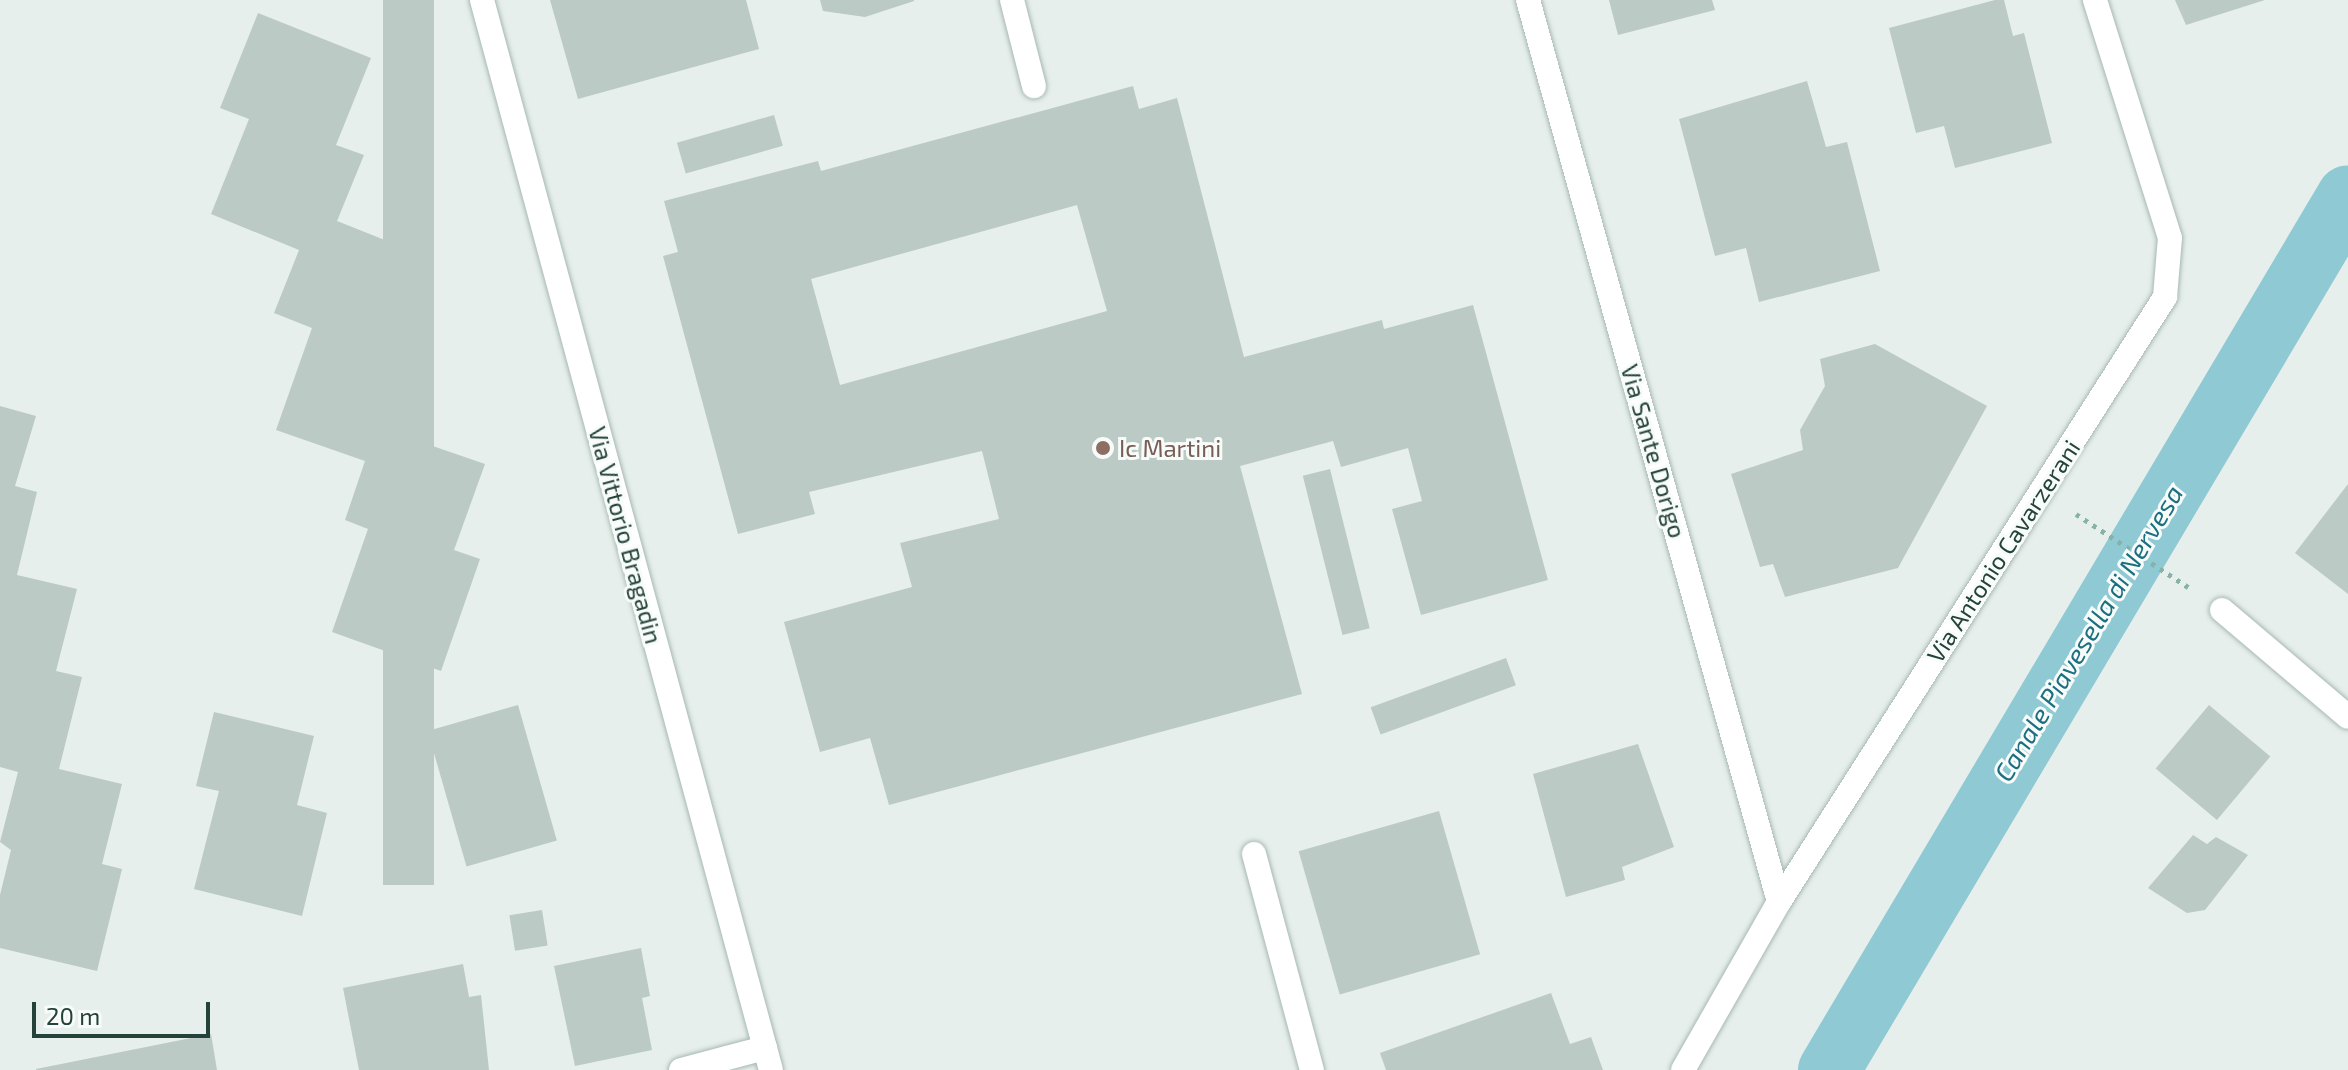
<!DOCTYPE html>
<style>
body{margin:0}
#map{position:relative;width:2348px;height:1070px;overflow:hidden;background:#e6efeb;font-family:"Exo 2",sans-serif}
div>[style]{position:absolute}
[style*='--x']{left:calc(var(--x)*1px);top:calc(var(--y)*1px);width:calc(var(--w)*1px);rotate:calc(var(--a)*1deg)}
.canal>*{height:62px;margin:-31px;padding:0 31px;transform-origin:31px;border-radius:31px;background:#8ec9d4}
.building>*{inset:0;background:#bbcac4;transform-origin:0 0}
.path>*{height:5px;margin-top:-2.5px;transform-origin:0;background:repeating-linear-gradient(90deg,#86b3a5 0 4px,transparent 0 10px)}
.roads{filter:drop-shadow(0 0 2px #a8b8b2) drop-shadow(0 0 2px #a8b8b2)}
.minor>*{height:24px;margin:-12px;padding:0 12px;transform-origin:12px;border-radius:12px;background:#fff}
.dots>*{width:22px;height:22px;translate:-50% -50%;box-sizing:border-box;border:4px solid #f7fbf9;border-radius:50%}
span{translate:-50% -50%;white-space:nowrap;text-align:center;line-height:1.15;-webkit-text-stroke:6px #f7fbf9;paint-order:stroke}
.education-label{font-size:24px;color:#785e54}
.left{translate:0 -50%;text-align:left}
.street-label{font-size:24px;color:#24423a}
.water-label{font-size:26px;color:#1c6f80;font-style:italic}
.scale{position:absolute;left:32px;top:1002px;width:178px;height:36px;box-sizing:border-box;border:4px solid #24423a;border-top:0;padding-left:10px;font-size:24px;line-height:28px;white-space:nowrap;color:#24423a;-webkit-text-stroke:6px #f7fbf9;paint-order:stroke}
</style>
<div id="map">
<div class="canal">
<i style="--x:1829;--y:1070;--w:1016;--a:-59.3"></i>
</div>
<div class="building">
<i style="left:383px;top:0;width:51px;height:885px"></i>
<i style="clip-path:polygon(550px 0,746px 0,759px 49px,578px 99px)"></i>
<i style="clip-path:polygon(820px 0,914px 0,914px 1px,865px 17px,823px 11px)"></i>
<i style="clip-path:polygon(1609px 0,1712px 0,1715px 10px,1618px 35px)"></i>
<i style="clip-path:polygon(1995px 0,2004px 0,2013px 36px,2024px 33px,2052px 143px,1955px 168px,1944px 126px,1916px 133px,1889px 28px)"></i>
<i style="clip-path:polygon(2175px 0,2265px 0,2186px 25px)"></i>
<i style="clip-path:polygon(258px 13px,371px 58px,336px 145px,364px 155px,337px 221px,430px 258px,397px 340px,421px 350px,392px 432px,485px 464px,454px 550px,480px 559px,441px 671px,332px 632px,368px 529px,345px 520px,365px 461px,276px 430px,312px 328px,274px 313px,299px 250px,211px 214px,249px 119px,220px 108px)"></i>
<i style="clip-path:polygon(1807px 81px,1826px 147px,1847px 142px,1880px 271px,1759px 302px,1746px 248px,1715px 256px,1679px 119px)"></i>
<i style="clip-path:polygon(evenodd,1133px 86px,1139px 109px,1177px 98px,1244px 357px,1382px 320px,1384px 329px,1473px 305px,1548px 580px,1421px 615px,1392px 509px,1422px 501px,1408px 448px,1341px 467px,1333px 441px,1240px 466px,1302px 694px,889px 805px,870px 738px,820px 752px,784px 622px,912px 587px,900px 543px,999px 519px,982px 451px,809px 492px,815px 514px,738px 534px,663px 256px,678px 252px,664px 201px,818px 161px,821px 171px,1133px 86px,1077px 205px,1107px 311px,840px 385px,811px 279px,1077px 205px)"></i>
<i style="left:774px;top:115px;width:32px;height:101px;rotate:74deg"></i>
<i style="clip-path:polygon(1875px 344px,1987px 406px,1898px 568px,1785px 597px,1773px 564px,1760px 567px,1731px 474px,1803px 450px,1800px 430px,1825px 386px,1820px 359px)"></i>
<i style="clip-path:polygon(0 406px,36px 416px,15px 486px,37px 492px,17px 575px,77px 589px,56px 671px,82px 677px,59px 769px,122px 784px,102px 864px,122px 869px,97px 971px,0 948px,0 895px,11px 850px,0 842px,18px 772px,0 767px)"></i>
<i style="left:1330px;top:469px;width:164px;height:28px;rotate:76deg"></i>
<i style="clip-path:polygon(2348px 484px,2348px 594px,2295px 553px)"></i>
<i style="left:1506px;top:658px;width:29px;height:144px;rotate:70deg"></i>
<i style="left:518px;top:705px;width:141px;height:94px;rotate:74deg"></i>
<i style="left:2209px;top:705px;width:80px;height:83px;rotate:40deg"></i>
<i style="clip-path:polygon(214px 712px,314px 736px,297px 805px,327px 813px,302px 916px,194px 889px,219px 791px,196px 786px)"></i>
<i style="clip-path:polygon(1638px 744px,1674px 847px,1622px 867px,1625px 880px,1566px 897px,1533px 774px)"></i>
<i style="left:1439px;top:811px;width:149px;height:146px;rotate:74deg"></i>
<i style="clip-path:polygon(2193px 835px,2207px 844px,2216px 837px,2248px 855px,2205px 910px,2187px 913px,2148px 888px)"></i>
<i style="left:542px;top:910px;width:36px;height:33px;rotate:81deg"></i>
<i style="clip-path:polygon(641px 948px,650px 996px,642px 998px,652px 1050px,575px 1066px,554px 966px)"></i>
<i style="clip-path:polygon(463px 964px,469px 997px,481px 995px,489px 1070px,359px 1070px,343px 988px)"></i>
<i style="clip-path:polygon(1551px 993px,1570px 1044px,1591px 1037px,1603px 1070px,1386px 1070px,1380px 1053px)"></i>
<i style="clip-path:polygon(211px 1034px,217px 1070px,36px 1070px,36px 1069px)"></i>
</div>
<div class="path">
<i style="--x:2076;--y:514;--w:134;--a:33.1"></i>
</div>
<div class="roads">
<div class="minor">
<i style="--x:482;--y:0;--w:1108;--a:74.89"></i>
<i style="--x:1012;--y:0;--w:89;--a:75.7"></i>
<i style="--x:1528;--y:0;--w:936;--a:74.45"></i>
<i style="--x:2222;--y:610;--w:165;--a:40.3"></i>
<i style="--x:1254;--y:854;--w:224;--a:75"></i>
<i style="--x:681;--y:1070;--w:87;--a:-14.7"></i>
<i style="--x:1683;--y:1070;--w:193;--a:-60.3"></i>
<i style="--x:1779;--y:902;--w:718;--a:-57.46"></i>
<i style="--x:2165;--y:297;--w:59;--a:-85.2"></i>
<i style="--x:2170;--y:238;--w:250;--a:-107.5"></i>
</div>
</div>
<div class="dots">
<i style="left:1103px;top:448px;background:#8d6e63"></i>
</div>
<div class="education-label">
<span class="left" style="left:1119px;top:448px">Ic Martini</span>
</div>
<div class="street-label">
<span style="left:1654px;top:451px;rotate:74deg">Via Sante Dorigo</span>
<span style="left:626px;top:535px;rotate:75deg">Via Vittorio Bragadin</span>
<span style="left:2003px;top:551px;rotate:-57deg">Via Antonio Cavarzerani</span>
</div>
<div class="water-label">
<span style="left:2088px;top:633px;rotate:-59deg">Canale Piavesella di Nervesa</span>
</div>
<div class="scale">20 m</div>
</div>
